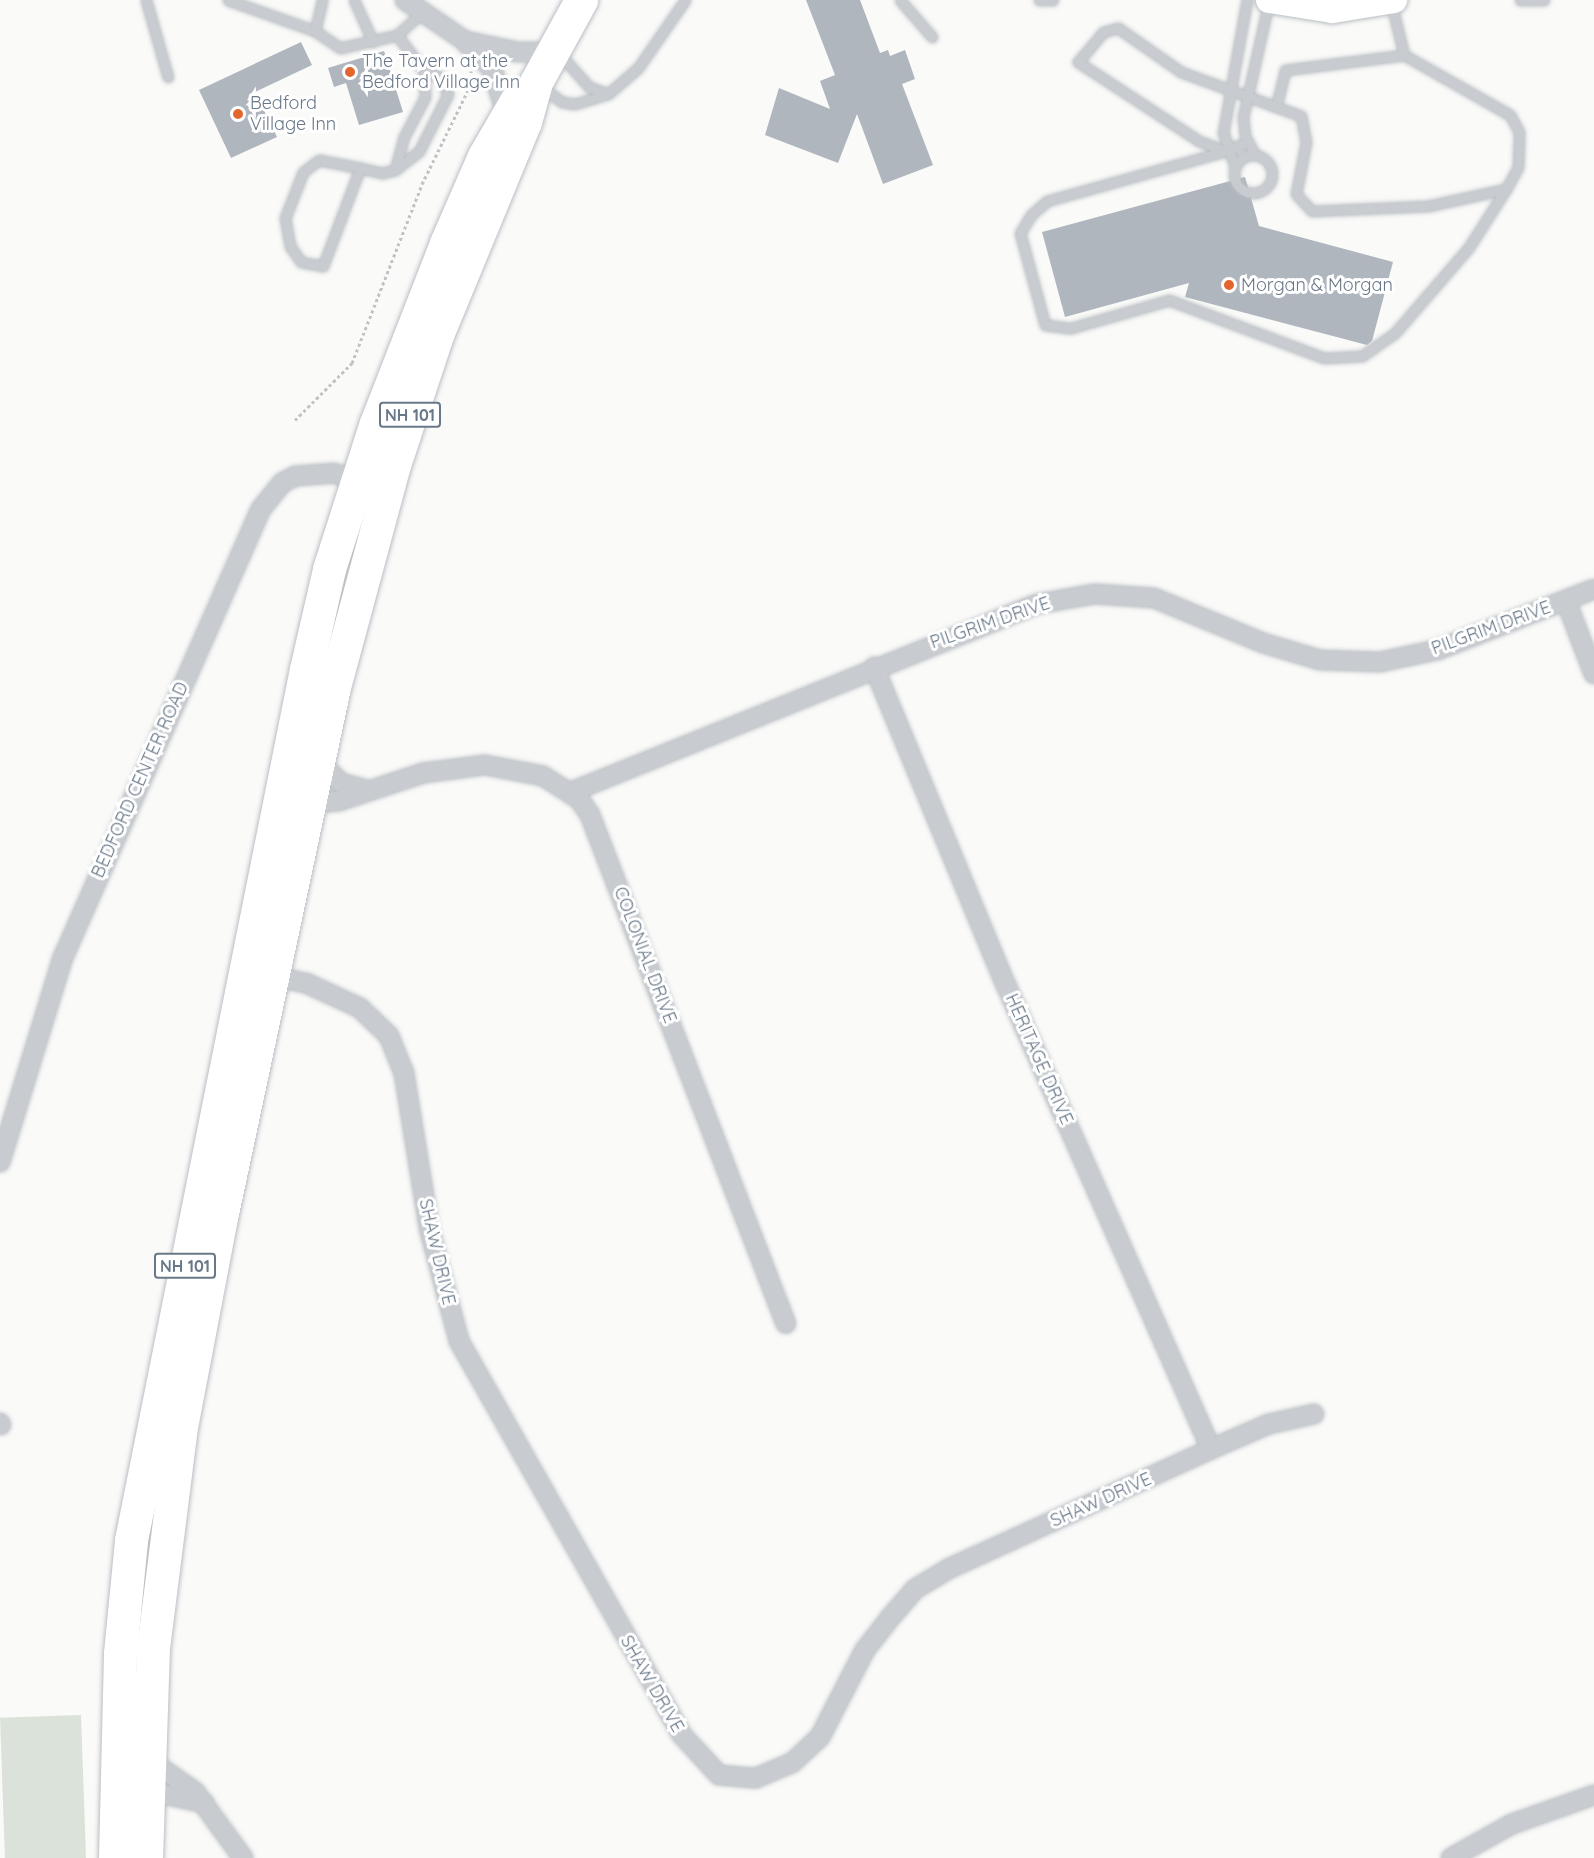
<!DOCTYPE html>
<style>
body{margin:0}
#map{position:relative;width:1594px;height:1858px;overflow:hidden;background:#fafaf8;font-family:Quicksand,sans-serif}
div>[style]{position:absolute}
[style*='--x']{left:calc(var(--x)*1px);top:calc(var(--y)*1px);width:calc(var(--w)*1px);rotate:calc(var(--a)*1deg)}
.green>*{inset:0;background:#dbe2d9;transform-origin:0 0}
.building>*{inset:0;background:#afb6bd}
.path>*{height:3px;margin-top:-1.5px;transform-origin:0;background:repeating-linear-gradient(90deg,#c0c2c5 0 3px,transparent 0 6px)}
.roads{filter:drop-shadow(0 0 2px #babfc4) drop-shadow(0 0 2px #babfc4)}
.lane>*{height:9px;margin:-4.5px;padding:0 4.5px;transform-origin:4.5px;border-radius:4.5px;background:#c8cbcf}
.lane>.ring{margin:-4.5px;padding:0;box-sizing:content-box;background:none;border:9px solid #c8cbcf;border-radius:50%}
.street>*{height:18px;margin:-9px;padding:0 9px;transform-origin:9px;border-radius:9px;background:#c8cbcf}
.secondary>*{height:26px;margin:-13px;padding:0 13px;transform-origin:13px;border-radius:13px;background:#fff}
.highway>*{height:33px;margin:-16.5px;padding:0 16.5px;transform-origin:16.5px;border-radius:16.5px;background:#fff}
.dots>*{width:16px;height:16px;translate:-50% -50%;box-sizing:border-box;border:3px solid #fff;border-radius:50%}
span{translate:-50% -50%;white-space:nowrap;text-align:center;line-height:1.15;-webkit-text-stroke:6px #fff;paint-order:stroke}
.shield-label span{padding:2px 4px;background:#fff;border:2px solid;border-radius:4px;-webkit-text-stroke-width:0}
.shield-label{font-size:16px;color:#697889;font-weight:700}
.poi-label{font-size:18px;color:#697889}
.left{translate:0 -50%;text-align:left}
.street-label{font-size:18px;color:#697889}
</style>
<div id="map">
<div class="green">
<i style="left:81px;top:1715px;width:143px;height:81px;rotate:88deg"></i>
</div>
<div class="building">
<i style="clip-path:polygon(806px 0,860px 0,880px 53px,888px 50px,890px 56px,905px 50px,915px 79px,902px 84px,933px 165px,883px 184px,857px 114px,838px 163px,765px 135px,779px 88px,830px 109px,820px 81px,835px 75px)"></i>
<i style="clip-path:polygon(301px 42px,312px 65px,255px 92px,277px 137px,231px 158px,199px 90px)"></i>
<i style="clip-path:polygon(384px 51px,403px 112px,359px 125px,346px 83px,334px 87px,328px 68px)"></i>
<i style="clip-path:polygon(1245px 177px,1259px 226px,1393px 262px,1372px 341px,1367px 345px,1185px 297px,1189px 283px,1065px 317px,1042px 232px)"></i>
</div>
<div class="path">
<i style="--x:295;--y:420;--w:81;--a:-45"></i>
<i style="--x:352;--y:363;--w:192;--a:-68.6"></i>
<i style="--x:422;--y:184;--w:111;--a:-63.9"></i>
<i style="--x:471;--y:84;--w:13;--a:-90"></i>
</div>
<div class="roads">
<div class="lane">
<i style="--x:146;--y:0;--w:80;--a:74.1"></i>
<i style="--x:228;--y:0;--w:92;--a:19.6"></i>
<i style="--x:315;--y:31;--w:30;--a:34"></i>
<i style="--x:340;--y:48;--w:58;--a:-12.8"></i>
<i style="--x:397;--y:35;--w:31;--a:-42"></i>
<i style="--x:354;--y:0;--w:46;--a:65.7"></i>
<i style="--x:900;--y:0;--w:49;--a:49.1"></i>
<i style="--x:1039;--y:0;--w:14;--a:0"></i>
<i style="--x:1520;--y:0;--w:24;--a:0"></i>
<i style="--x:315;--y:31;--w:32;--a:-77"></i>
<i style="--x:559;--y:53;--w:45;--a:48.6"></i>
<i style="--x:589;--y:87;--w:20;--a:20"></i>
<i style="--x:542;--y:87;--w:25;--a:37"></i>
<i style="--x:562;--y:102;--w:13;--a:9"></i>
<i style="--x:575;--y:104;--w:34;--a:-17"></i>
<i style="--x:608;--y:94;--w:40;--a:-41"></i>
<i style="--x:638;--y:68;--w:83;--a:-55.3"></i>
<i style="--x:1276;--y:107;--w:38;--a:-76"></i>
<i style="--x:1285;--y:70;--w:120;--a:-7.2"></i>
<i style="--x:1247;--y:142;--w:23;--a:157"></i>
<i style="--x:1226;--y:151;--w:29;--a:-160"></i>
<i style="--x:1199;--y:141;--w:145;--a:-146.9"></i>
<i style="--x:1078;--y:62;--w:39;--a:-50"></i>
<i style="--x:1103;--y:32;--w:16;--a:-15"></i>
<i style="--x:1118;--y:28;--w:77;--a:34.9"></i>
<i style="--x:1181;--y:72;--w:128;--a:20.1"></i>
<i style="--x:1301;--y:116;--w:26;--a:79"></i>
<i style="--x:1306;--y:142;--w:53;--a:100.9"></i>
<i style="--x:1296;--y:194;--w:23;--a:47"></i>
<i style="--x:1312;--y:211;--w:116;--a:-2.5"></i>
<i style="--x:1428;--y:206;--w:80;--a:-12.3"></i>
<i style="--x:1226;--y:151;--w:186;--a:164.4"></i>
<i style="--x:1047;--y:201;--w:21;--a:139"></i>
<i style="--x:1031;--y:215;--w:21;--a:121"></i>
<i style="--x:1020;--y:233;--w:95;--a:74.8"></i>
<i style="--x:1045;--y:325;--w:26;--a:7"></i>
<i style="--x:1071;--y:328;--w:102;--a:-15.9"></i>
<i style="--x:1169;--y:300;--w:165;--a:20.5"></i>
<i style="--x:1324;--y:358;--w:38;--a:-3"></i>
<i style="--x:1362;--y:356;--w:39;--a:-35"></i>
<i style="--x:1394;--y:334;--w:115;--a:-49.2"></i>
<i style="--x:1469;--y:247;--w:69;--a:-57.5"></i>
<i style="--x:1506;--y:189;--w:25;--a:-61"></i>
<i style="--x:1518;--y:167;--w:35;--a:-88"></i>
<i style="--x:1519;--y:132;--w:19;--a:-118"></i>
<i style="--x:1510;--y:115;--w:122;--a:-150.5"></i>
<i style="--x:1404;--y:55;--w:55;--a:-103.8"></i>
<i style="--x:1255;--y:155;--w:21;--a:-118"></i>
<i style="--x:1245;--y:136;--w:19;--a:-96"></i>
<i style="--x:1243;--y:117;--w:119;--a:-77.4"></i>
<i class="ring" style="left:1234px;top:155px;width:29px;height:29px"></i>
<i style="--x:1235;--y:167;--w:36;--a:-109"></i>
<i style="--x:1223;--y:133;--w:135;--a:-79.8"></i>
<i style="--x:360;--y:168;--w:105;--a:110.7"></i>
<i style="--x:323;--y:266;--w:22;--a:-170"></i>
<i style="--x:301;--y:262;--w:19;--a:-125"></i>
<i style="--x:290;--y:246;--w:28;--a:-100"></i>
<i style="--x:285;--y:218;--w:49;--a:-68.6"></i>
<i style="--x:303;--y:172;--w:20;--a:-37"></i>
<i style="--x:319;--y:160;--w:42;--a:11"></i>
<i style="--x:360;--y:168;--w:23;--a:13"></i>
<i style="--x:382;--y:173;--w:13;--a:-13"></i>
<i style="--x:395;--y:170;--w:31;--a:-38"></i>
<i style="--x:419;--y:151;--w:64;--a:-63"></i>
<i style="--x:448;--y:94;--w:19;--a:-115"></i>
<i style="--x:440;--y:77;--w:17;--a:-159"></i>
<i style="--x:424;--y:71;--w:45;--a:-126.9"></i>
<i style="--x:395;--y:170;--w:34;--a:-75"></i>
<i style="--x:404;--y:137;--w:45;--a:-62.3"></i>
<i style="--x:425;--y:97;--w:26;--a:-92"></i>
</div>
<div class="street">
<i style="--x:405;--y:0;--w:73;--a:34.3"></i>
<i style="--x:465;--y:41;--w:53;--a:11.9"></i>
<i style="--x:517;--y:52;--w:36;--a:0"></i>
<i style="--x:466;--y:43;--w:37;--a:45"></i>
<i style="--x:492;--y:69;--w:46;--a:72.3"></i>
<i style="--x:1566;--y:601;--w:78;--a:69"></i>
<i style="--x:874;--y:667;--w:344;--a:67.5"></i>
<i style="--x:1006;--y:985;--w:507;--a:66.16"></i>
<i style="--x:318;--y:760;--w:33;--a:45"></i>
<i style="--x:341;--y:783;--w:24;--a:15"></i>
<i style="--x:571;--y:792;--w:502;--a:-21.97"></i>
<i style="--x:1037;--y:604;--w:59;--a:-9.8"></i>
<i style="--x:1095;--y:594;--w:59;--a:3.9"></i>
<i style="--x:1154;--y:598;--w:118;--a:22.4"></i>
<i style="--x:1263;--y:643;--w:59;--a:16.6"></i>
<i style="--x:1320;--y:660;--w:60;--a:1.9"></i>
<i style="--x:1380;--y:662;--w:58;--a:-11.9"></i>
<i style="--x:1437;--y:650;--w:168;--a:-21.2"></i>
<i style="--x:305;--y:799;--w:6;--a:59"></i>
<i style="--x:308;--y:804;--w:31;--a:-6"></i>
<i style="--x:339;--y:801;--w:89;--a:-18.4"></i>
<i style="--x:423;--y:773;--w:63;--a:-7.4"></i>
<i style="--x:485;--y:765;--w:59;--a:10.7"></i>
<i style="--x:543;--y:776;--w:43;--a:32.6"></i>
<i style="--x:579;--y:799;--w:19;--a:55"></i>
<i style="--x:590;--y:815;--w:545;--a:68.94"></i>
<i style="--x:272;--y:976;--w:35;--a:12"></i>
<i style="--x:306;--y:983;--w:60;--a:24.8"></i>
<i style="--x:360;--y:1008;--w:40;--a:44"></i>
<i style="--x:389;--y:1036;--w:40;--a:68"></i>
<i style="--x:404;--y:1073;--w:157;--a:80.8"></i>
<i style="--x:429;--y:1228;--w:117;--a:75.1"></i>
<i style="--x:459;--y:1341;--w:451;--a:60.5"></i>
<i style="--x:681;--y:1734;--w:56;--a:47.2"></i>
<i style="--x:719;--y:1775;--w:37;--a:5"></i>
<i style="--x:756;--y:1778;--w:39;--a:-23"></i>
<i style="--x:792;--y:1763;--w:38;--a:-43"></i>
<i style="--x:820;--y:1737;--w:98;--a:-62.7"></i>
<i style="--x:865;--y:1650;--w:39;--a:-52"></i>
<i style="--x:889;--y:1619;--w:40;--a:-49"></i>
<i style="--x:915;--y:1589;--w:39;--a:-31"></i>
<i style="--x:948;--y:1569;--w:289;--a:-24.5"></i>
<i style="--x:1211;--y:1449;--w:63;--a:-23.3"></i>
<i style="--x:1269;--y:1424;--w:46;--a:-12.5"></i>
<i style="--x:0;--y:1162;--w:211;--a:-72.9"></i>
<i style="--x:62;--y:960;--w:493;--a:-66.2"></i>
<i style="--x:261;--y:509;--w:33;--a:-51"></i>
<i style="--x:282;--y:483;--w:15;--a:-28"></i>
<i style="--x:295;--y:476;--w:39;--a:-4"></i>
<i style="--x:334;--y:473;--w:23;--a:18"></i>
<i style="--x:0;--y:1423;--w:2;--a:63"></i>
<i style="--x:151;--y:1752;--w:19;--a:58"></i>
<i style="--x:161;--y:1768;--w:42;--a:35.2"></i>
<i style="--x:195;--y:1792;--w:82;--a:54"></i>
<i style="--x:140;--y:1789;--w:66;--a:12.3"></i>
<i style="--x:1451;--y:1858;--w:70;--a:-29.1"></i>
<i style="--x:1512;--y:1824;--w:87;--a:-19.5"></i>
</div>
<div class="secondary">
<i style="--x:1269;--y:0;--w:64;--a:9"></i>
<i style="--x:1332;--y:10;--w:63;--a:-9.2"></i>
</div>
<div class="highway">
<i style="--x:115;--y:1858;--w:205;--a:-88.6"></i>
<i style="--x:120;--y:1653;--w:114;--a:-84.4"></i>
<i style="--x:131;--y:1540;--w:888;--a:-78.64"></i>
<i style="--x:306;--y:669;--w:103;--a:-77"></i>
<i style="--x:329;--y:569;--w:153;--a:-72.2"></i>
<i style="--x:376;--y:423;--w:193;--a:-68.7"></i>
<i style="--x:446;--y:243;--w:95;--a:-66.4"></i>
<i style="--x:484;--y:156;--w:66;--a:-59.9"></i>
<i style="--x:146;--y:1858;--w:210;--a:-88.1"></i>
<i style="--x:153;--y:1648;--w:223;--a:-82.8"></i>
<i style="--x:181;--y:1427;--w:218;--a:-79.2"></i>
<i style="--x:222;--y:1213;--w:538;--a:-77.98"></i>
<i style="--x:334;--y:687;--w:230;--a:-74.9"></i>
<i style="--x:394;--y:465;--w:137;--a:-71.7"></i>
<i style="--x:437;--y:335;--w:230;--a:-67.6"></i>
<i style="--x:525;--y:122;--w:41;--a:-74.6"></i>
<i style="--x:536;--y:82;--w:94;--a:-61.2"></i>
</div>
</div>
<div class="dots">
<i style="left:350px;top:72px;background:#e3662f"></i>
<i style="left:238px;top:114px;background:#e3662f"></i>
<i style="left:1229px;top:285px;background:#e3662f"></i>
</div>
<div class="shield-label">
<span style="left:410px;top:415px">NH 101</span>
<span style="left:185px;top:1266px">NH 101</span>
</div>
<div class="poi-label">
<span class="left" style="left:362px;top:72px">The Tavern at the<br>Bedford Village Inn</span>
<span class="left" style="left:250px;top:114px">Bedford<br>Village Inn</span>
<span class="left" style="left:1241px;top:285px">Morgan &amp; Morgan</span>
</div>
<div class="street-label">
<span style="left:990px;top:623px;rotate:-19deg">PILGRIM DRIVE</span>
<span style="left:1491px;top:628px;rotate:-20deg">PILGRIM DRIVE</span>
<span style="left:140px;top:780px;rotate:-66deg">BEDFORD CENTER ROAD</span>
<span style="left:645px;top:955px;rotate:69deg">COLONIAL DRIVE</span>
<span style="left:1039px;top:1059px;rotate:66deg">HERITAGE DRIVE</span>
<span style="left:437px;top:1252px;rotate:77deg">SHAW DRIVE</span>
<span style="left:1101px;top:1500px;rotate:-24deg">SHAW DRIVE</span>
<span style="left:652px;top:1684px;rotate:60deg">SHAW DRIVE</span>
</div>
</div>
